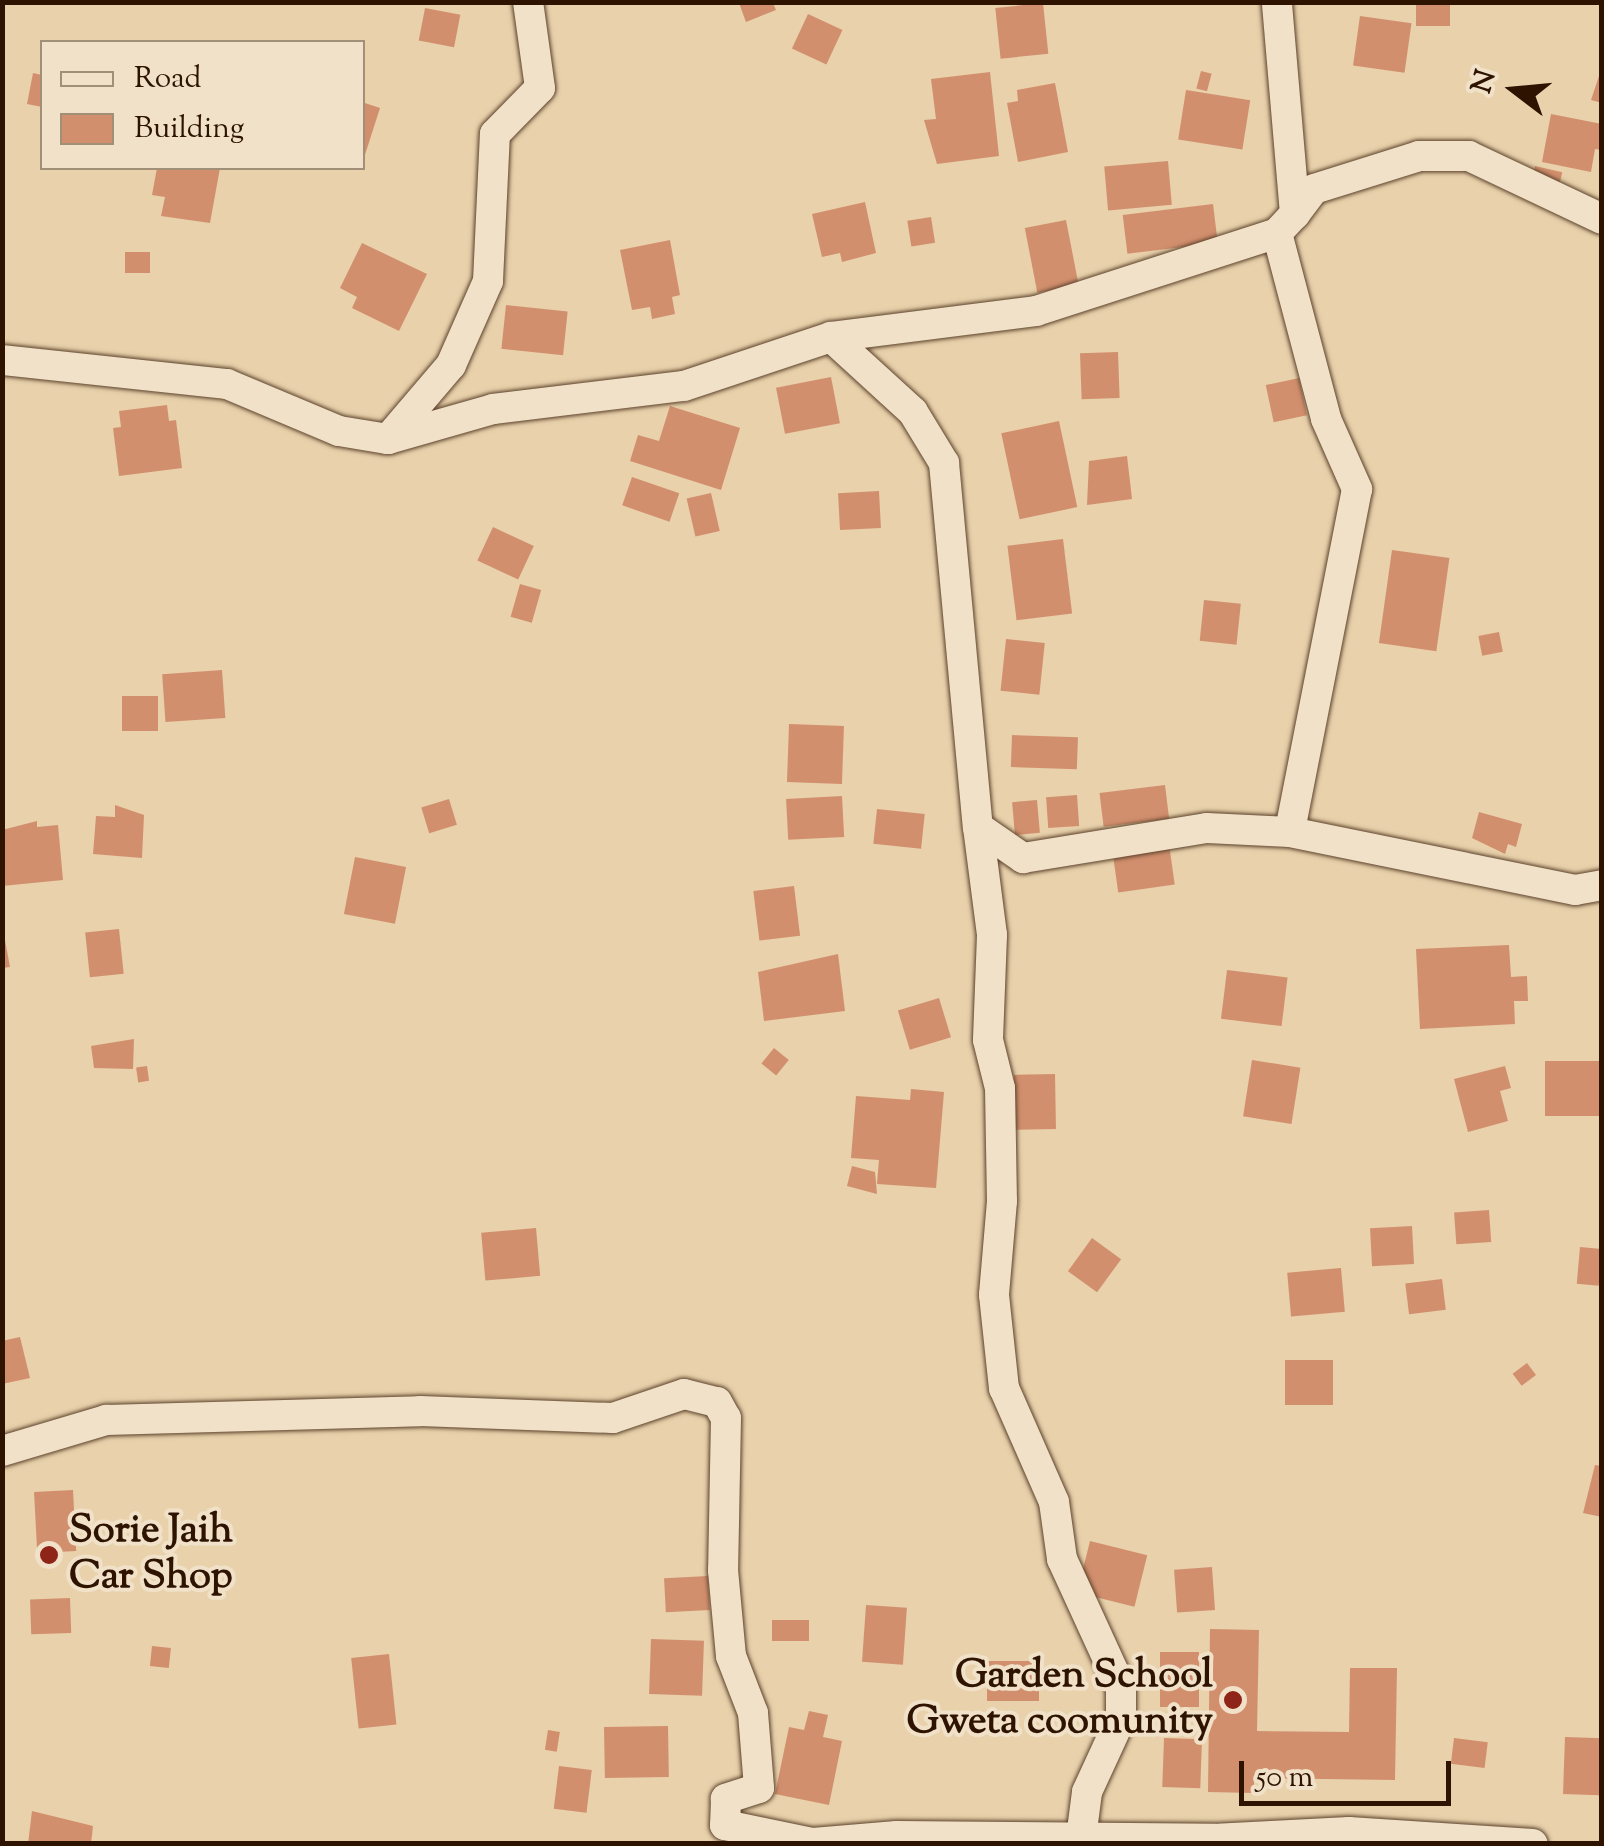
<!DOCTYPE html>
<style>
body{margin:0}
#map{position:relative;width:1604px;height:1846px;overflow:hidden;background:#e8d1ab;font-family:"Sorts Mill Goudy",serif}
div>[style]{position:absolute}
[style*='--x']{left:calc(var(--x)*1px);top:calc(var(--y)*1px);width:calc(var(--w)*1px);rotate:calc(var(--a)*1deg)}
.building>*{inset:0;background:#d28f6e;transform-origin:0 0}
.roads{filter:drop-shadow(0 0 2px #5c422b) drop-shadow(0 0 2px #5c422b)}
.minor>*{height:30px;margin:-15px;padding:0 15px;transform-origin:15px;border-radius:15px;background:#f0e1c8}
.dots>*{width:28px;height:28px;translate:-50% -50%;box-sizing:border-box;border:5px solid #f0e1c8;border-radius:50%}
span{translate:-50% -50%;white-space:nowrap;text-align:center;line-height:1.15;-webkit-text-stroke:8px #f0e1c8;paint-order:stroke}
.poi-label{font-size:40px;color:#2d1300;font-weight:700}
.left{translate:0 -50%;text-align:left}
.right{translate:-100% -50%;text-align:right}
.frame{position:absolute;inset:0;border:5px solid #2d1300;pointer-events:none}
.legend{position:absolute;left:40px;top:40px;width:325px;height:130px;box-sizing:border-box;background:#f0e1c8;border:2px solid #a28f78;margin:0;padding:12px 18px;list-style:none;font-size:30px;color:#2d1300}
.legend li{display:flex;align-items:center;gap:20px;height:50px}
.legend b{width:50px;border:2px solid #a28f78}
.north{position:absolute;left:1464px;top:40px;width:100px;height:100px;-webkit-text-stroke:8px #f0e1c8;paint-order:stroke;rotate:286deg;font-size:28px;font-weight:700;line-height:40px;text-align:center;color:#2d1300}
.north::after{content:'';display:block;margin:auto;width:35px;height:45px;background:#2d1300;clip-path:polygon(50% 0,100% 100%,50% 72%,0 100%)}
.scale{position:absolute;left:1239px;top:1761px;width:212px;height:45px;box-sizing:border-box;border:5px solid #2d1300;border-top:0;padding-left:12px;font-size:30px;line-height:35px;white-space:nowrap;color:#2d1300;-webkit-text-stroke:8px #f0e1c8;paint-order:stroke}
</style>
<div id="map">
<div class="building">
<i style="left:1416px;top:2px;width:34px;height:24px"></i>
<i style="clip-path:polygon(739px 3px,773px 3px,776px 10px,746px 22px)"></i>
<i style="left:1043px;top:3px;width:51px;height:48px;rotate:84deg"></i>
<i style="left:425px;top:8px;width:36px;height:33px;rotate:11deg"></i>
<i style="left:808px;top:14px;width:38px;height:38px;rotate:25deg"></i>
<i style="left:1360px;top:16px;width:52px;height:50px;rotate:8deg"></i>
<i style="clip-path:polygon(1602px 67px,1602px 103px,1591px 100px)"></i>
<i style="left:1201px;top:71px;width:11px;height:18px;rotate:15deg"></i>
<i style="clip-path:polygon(990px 72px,999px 156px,937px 164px,924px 120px,936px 119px,931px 79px)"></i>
<i style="clip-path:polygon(33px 73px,42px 75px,42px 107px,27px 104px)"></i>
<i style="clip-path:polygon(1055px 83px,1068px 152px,1018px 162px,1007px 103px,1018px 101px,1017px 90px)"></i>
<i style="left:1186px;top:90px;width:65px;height:50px;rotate:9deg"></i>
<i style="clip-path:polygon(362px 102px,380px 108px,363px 161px,362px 160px)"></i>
<i style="clip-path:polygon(1551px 114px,1602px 124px,1602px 150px,1595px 149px,1591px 172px,1542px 162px)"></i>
<i style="left:1168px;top:161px;width:44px;height:64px;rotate:85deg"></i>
<i style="left:1535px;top:166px;width:28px;height:13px;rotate:13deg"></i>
<i style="clip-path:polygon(157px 168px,220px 168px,210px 223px,161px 216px,165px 197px,152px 195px)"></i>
<i style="clip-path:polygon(865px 202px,876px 253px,842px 262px,840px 253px,822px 257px,812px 214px)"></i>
<i style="left:1213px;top:204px;width:39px;height:91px;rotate:83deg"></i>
<i style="left:931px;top:217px;width:26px;height:24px;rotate:81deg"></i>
<i style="left:1066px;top:220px;width:66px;height:42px;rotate:79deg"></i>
<i style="clip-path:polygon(670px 240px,680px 295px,672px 297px,675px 314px,652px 319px,650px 307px,632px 310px,620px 250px)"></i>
<i style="clip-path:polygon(362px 243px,427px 274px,399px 331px,352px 308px,357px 297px,340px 288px)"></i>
<i style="left:150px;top:252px;width:21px;height:25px;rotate:90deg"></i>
<i style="left:506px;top:305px;width:62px;height:44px;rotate:6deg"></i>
<i style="left:1118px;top:352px;width:46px;height:38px;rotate:88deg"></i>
<i style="left:831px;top:377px;width:47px;height:56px;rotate:79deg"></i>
<i style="left:1299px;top:378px;width:38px;height:34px;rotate:78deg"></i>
<i style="clip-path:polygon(167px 405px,169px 421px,176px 420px,182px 468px,119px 476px,113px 428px,121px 427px,119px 411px)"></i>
<i style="clip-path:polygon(670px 406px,740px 428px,721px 490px,630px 461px,638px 435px,659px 441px)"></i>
<i style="left:1059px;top:421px;width:88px;height:59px;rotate:78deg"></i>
<i style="clip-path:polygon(1127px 456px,1132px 499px,1087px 505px,1089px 461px)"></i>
<i style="left:632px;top:477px;width:50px;height:30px;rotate:19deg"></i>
<i style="left:879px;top:491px;width:37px;height:41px;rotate:87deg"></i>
<i style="left:711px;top:493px;width:39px;height:25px;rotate:77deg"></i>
<i style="left:493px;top:527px;width:45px;height:37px;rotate:25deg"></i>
<i style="left:1063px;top:539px;width:75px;height:56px;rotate:83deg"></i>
<i style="left:1392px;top:550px;width:58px;height:94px;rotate:8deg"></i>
<i style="left:520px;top:584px;width:22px;height:34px;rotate:16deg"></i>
<i style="left:1204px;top:600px;width:37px;height:41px;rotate:6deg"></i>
<i style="left:1499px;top:632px;width:20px;height:21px;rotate:79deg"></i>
<i style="left:1006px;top:639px;width:39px;height:52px;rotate:6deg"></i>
<i style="left:222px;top:670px;width:48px;height:60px;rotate:86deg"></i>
<i style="left:122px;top:696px;width:36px;height:35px"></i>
<i style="left:789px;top:724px;width:55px;height:58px;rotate:2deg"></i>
<i style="left:1012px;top:735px;width:66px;height:32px;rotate:2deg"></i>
<i style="left:1165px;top:785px;width:34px;height:66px;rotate:83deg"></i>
<i style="left:1077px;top:795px;width:31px;height:31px;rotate:86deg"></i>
<i style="left:842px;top:796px;width:41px;height:56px;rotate:87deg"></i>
<i style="left:449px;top:799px;width:27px;height:29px;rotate:73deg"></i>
<i style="left:1037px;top:800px;width:33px;height:25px;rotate:85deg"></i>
<i style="clip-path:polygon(115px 805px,144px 815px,142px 858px,93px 854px,96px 816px,115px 817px)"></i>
<i style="left:877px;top:809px;width:48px;height:35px;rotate:6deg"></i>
<i style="clip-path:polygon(1479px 812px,1522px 824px,1516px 847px,1508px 844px,1505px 854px,1472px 838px)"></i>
<i style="clip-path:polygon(37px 821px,37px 827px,58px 825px,63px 880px,2px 886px,2px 830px)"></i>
<i style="left:1169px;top:844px;width:41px;height:57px;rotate:82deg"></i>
<i style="left:355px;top:857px;width:52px;height:58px;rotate:11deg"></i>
<i style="left:794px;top:886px;width:50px;height:41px;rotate:83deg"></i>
<i style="left:119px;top:929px;width:45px;height:34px;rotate:84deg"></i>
<i style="clip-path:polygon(4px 935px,10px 967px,2px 968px,2px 936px)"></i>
<i style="clip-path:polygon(1509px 945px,1511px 977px,1527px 976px,1528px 1001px,1514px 1001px,1515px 1024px,1420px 1029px,1416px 949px)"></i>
<i style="clip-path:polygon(838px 954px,845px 1011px,764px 1021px,758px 972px)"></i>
<i style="left:1227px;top:970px;width:61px;height:49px;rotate:7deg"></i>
<i style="left:939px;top:998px;width:41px;height:43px;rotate:73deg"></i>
<i style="clip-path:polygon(134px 1039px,133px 1069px,94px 1068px,91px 1046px)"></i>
<i style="left:774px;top:1048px;width:19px;height:20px;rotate:39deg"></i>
<i style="left:1252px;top:1060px;width:49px;height:57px;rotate:9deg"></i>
<i style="left:1602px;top:1061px;width:55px;height:57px;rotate:90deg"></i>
<i style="left:147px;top:1066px;width:15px;height:11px;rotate:82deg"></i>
<i style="clip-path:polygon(1505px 1066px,1511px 1088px,1500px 1091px,1508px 1121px,1468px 1132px,1454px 1079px)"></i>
<i style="left:1055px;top:1074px;width:55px;height:41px;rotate:89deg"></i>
<i style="clip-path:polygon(911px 1089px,944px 1092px,936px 1188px,877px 1184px,879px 1160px,851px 1158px,856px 1096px,910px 1100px)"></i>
<i style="clip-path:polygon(852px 1166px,875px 1172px,877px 1194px,847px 1186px)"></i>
<i style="left:1489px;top:1210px;width:32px;height:35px;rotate:86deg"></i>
<i style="left:1412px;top:1226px;width:38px;height:42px;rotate:87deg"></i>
<i style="left:536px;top:1228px;width:48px;height:55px;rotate:85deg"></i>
<i style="left:1092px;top:1238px;width:36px;height:41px;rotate:36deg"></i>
<i style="left:1580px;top:1247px;width:22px;height:37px;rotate:5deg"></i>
<i style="left:1341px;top:1268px;width:44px;height:54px;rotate:85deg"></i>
<i style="left:1442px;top:1279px;width:31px;height:37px;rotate:83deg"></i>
<i style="clip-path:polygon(20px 1337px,30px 1378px,2px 1384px,2px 1341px)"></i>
<i style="left:1285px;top:1360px;width:48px;height:45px"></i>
<i style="left:1527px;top:1363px;width:15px;height:18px;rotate:53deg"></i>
<i style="clip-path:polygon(1595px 1465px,1602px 1466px,1602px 1517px,1583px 1513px)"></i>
<i style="left:73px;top:1490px;width:61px;height:39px;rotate:87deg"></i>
<i style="left:1090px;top:1541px;width:59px;height:53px;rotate:14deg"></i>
<i style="left:1212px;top:1567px;width:43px;height:38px;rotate:86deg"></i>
<i style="left:708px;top:1576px;width:34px;height:44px;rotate:87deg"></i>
<i style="left:70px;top:1598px;width:35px;height:40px;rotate:88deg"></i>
<i style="left:866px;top:1605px;width:41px;height:57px;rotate:4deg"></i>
<i style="left:772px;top:1620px;width:37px;height:21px"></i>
<i style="clip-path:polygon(1210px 1629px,1259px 1630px,1257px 1731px,1349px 1732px,1350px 1668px,1397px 1668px,1395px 1780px,1254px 1778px,1254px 1793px,1208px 1792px)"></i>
<i style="left:651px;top:1639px;width:53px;height:55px;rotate:2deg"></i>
<i style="left:152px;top:1646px;width:19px;height:20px;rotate:6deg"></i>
<i style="left:1160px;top:1652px;width:39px;height:55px"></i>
<i style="left:389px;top:1654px;width:71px;height:38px;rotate:84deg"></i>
<i style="left:987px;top:1661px;width:52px;height:40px"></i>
<i style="clip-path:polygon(809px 1711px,828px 1715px,823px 1737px,842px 1741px,829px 1805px,775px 1794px,789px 1727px,804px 1730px)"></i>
<i style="left:668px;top:1726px;width:51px;height:64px;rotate:89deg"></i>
<i style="left:548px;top:1730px;width:12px;height:20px;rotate:9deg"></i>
<i style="left:1565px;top:1737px;width:37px;height:57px;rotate:2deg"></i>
<i style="left:1164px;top:1738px;width:38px;height:49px;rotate:2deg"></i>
<i style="left:1454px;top:1738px;width:34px;height:26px;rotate:7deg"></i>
<i style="left:559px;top:1766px;width:33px;height:43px;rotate:7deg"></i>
<i style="clip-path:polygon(32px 1811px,93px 1826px,91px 1844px,28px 1844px)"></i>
</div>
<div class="roads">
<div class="minor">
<i style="--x:1295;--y:214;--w:31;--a:-53"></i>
<i style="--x:1314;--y:189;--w:110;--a:-17.4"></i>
<i style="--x:1419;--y:156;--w:50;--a:0"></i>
<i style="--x:1469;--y:156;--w:147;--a:25.3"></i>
<i style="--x:1277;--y:233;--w:192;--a:75.2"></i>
<i style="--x:1326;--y:419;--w:77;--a:66.1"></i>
<i style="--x:1357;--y:489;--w:349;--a:101.1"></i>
<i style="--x:831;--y:337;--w:111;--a:42.4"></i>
<i style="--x:913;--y:412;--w:60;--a:58.7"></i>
<i style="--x:944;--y:463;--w:366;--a:84.7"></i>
<i style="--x:978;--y:827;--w:55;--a:34.6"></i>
<i style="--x:1023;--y:858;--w:186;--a:-9.3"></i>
<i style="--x:1207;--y:828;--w:83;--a:2.8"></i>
<i style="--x:1290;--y:832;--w:291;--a:11.5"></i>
<i style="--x:1575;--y:890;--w:27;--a:-10"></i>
<i style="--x:2;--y:360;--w:226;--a:6.1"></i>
<i style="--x:227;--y:384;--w:121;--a:22.8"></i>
<i style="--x:339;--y:431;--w:50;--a:9.3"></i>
<i style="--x:388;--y:439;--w:109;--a:-15.9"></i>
<i style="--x:493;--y:409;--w:192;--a:-6.9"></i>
<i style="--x:684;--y:386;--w:155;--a:-18.4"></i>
<i style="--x:831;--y:337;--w:207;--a:-7.2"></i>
<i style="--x:1036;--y:311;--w:253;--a:-17.9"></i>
<i style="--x:1277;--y:233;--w:26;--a:-47"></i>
<i style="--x:1295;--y:214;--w:213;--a:-94.9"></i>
<i style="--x:388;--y:439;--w:97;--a:-49.6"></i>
<i style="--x:451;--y:365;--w:92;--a:-66.2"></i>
<i style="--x:488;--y:281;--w:147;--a:-87.3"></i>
<i style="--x:495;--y:134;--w:64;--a:-45.6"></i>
<i style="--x:540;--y:88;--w:87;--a:-97.9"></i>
<i style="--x:978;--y:827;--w:109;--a:82.6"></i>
<i style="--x:992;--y:935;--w:105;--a:92.2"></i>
<i style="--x:988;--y:1040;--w:49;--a:76"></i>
<i style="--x:1000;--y:1088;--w:113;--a:89"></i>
<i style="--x:1002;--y:1201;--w:94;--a:94.9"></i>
<i style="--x:994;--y:1295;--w:94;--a:83.9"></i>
<i style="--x:1004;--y:1388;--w:124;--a:66.3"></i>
<i style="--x:1054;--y:1502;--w:58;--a:82"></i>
<i style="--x:1062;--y:1559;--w:142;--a:65.4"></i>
<i style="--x:1121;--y:1688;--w:30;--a:90"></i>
<i style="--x:1121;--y:1718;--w:81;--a:114.7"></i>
<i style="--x:1087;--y:1792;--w:46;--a:97.4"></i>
<i style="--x:2;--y:1451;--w:109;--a:-16.6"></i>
<i style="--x:106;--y:1420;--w:314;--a:-1.6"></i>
<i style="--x:420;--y:1411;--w:193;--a:2.1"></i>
<i style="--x:613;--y:1418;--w:75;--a:-18.7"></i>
<i style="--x:684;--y:1394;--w:34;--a:14"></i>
<i style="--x:717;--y:1402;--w:18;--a:61"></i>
<i style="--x:726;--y:1418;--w:152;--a:91.1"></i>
<i style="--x:723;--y:1570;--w:86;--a:84.7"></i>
<i style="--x:731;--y:1656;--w:61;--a:68.9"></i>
<i style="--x:753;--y:1713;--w:75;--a:85.4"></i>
<i style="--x:759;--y:1788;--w:35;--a:162"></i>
<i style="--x:726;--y:1799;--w:26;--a:92"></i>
<i style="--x:725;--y:1825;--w:90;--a:11.6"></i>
<i style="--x:813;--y:1843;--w:84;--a:-4.8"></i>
<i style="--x:897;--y:1836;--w:318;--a:0.5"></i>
<i style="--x:1215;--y:1839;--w:134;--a:-3"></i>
<i style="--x:1349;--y:1832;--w:184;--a:3.7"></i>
</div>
</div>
<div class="dots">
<i style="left:49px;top:1555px;background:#8f2418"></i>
<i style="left:1233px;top:1700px;background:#8f2418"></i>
</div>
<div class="poi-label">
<span class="left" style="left:69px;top:1555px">Sorie Jaih<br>Car Shop</span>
<span class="right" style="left:1213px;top:1700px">Garden School<br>Gweta coomunity</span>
</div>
<div class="frame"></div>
<ul class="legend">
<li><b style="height:12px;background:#f0e1c8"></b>Road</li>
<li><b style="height:28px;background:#d28f6e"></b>Building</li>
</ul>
<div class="north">N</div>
<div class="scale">50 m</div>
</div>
